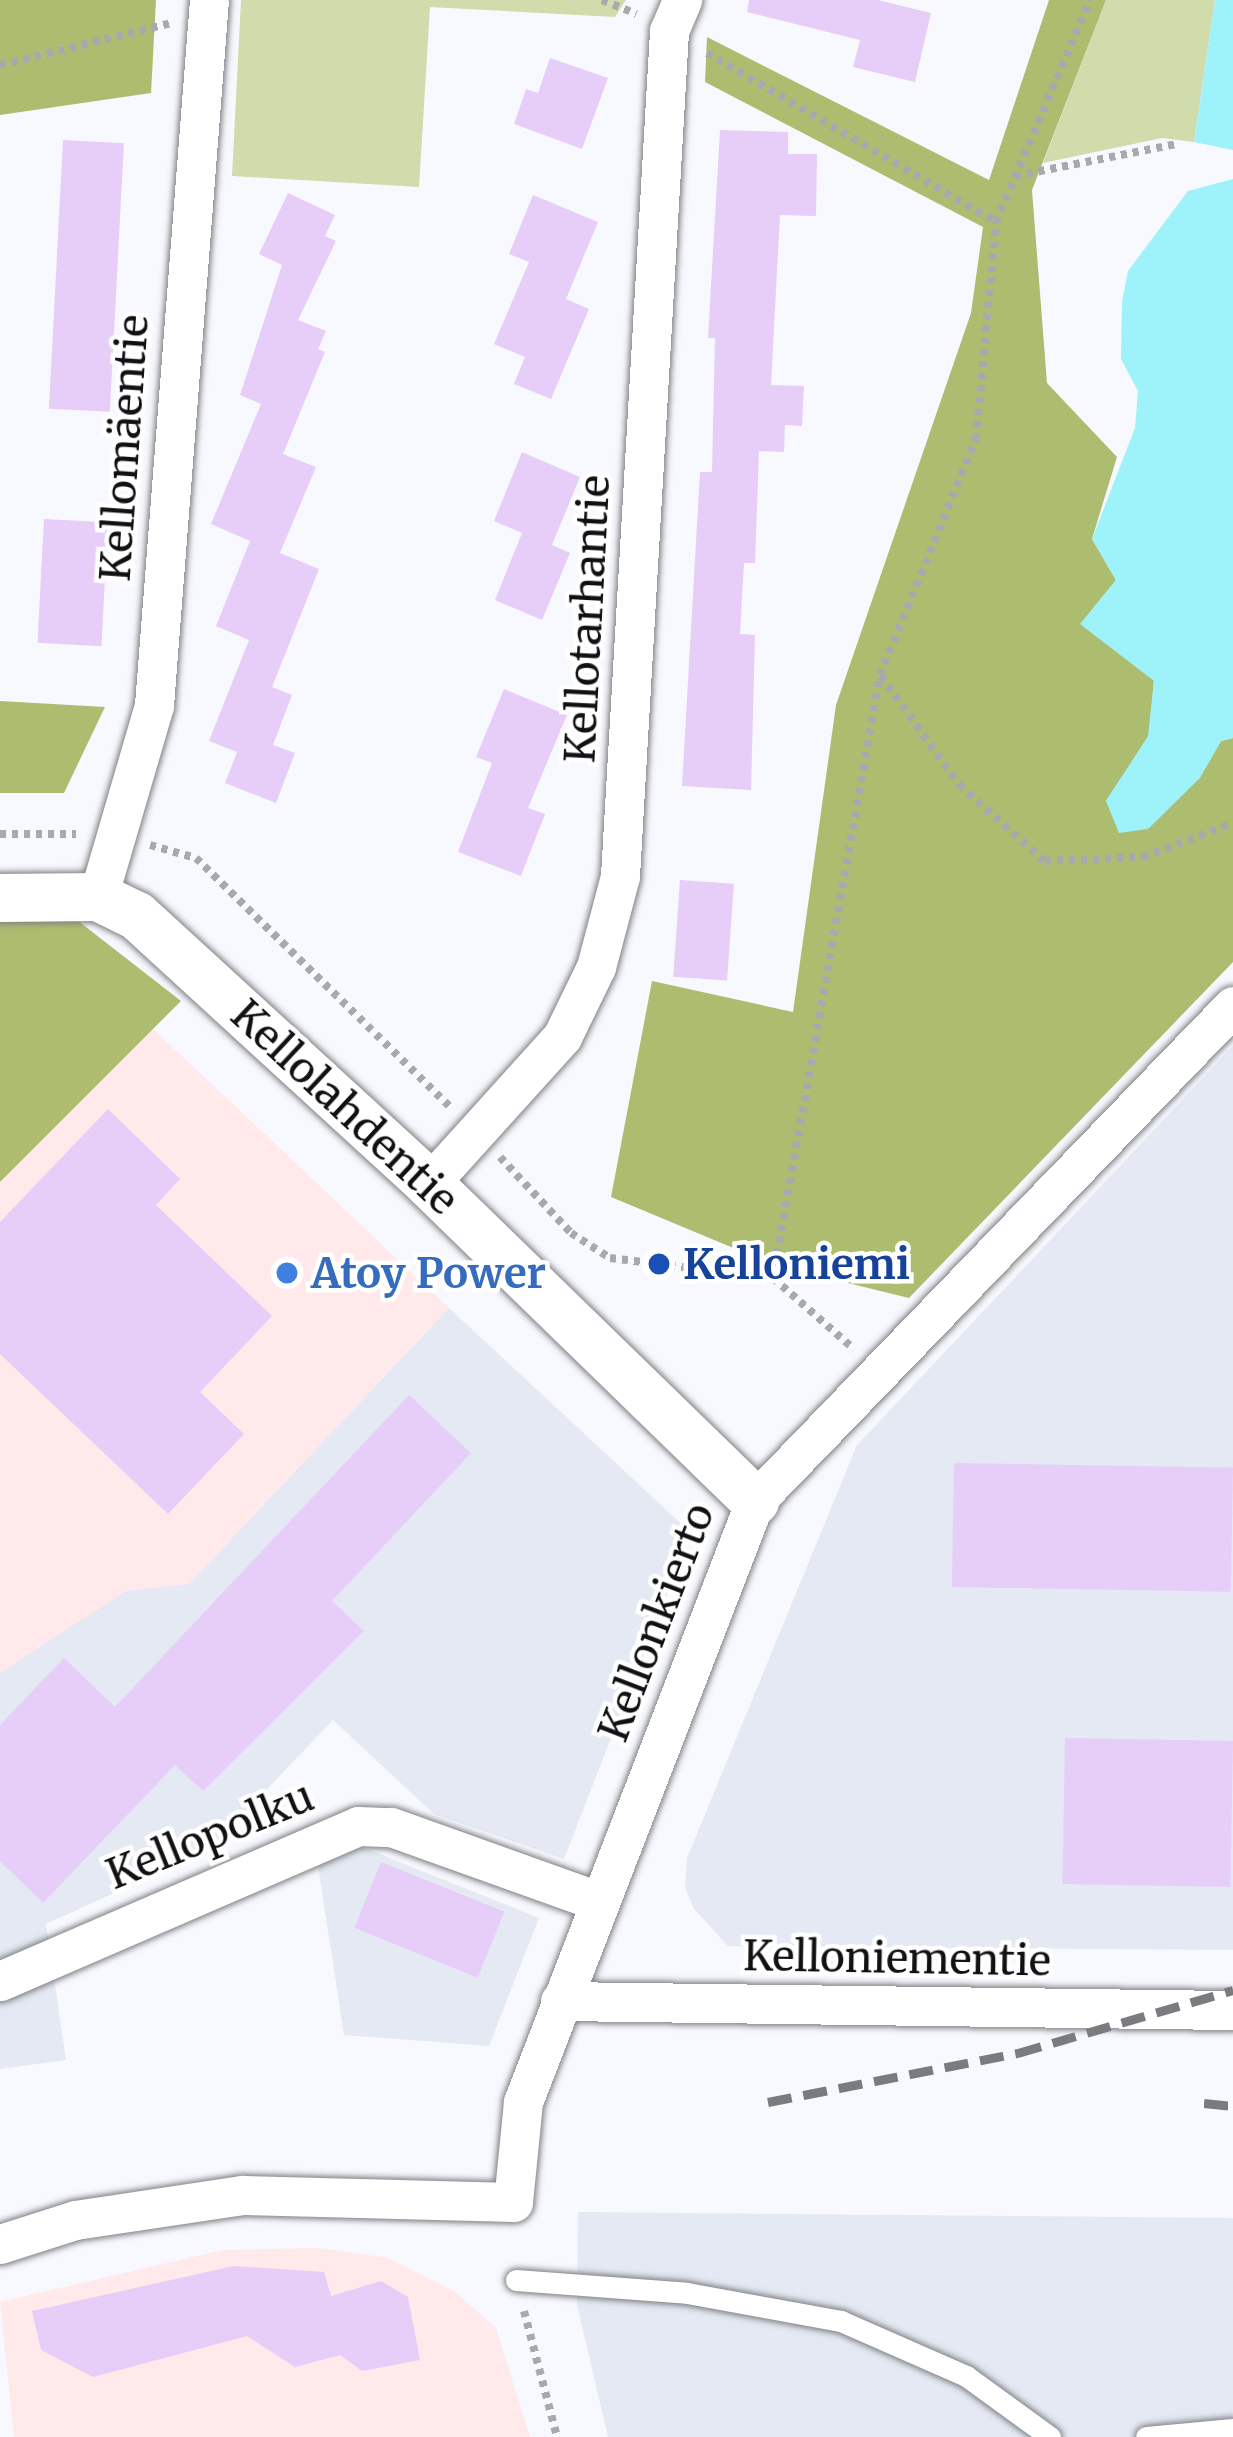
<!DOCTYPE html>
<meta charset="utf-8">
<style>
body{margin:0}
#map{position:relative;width:1233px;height:2437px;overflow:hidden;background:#f7f9fe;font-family:Merriweather,serif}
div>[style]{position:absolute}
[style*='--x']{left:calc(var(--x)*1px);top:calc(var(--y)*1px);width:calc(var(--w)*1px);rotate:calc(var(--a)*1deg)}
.commercial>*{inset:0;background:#ffe9eb}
.built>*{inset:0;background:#e4e9f4}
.green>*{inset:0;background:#d0dcac}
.forest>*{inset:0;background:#acbd70}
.water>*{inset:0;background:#9ef2fa}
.building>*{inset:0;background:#e6cef8;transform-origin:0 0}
.path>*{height:8px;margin-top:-4px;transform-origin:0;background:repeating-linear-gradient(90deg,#a7a9ad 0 6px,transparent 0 12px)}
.roads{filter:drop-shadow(0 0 3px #808286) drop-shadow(0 0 3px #808286)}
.service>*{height:21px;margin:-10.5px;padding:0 10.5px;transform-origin:10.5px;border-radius:10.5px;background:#fff}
.minor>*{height:39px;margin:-19.5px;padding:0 19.5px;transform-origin:19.5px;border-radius:19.5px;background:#fff}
.tertiary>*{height:48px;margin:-24px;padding:0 24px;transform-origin:24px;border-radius:24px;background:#fff}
.rail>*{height:9px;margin-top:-4.5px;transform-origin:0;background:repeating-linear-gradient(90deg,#7a7b7e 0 24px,transparent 0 36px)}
.dots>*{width:33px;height:33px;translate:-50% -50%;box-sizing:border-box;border:6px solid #fff;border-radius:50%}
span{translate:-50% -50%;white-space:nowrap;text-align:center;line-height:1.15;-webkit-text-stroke:9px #fff;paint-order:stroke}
.street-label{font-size:42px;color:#111113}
.transit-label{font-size:42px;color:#164399;font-weight:700}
.left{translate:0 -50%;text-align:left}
.shop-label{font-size:42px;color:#366cbe;font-weight:700}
</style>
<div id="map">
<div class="commercial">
<i style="clip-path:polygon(149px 1025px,449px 1308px,189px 1584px,126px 1592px,0 1673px,0 1182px)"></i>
<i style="clip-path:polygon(319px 2248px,388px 2258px,454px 2291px,496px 2328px,530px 2437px,14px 2437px,0 2302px,223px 2250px)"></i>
</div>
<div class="built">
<i style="clip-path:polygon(1233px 1046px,1233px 1950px,728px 1946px,694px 1909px,685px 1887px,687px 1858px,857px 1445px)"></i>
<i style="clip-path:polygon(449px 1308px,691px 1533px,564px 1859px,434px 1814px,333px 1720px,209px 1850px,46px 1924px,66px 2060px,0 2069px,0 1673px,126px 1591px,189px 1584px)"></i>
<i style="clip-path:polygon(362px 1847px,539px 1918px,489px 2046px,344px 2035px,318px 1866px)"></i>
<i style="clip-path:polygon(578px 2212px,1233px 2218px,1233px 2437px,608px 2437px,577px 2305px)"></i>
</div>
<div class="green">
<i style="clip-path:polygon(241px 0,626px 0,615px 17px,430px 7px,419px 187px,232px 176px)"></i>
<i style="clip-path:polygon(1106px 0,1215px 0,1194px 142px,1162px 138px,1043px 163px)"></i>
</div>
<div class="forest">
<i style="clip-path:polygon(0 0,156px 0,151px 93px,0 115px)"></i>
<i style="clip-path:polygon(1049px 0,1106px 0,1032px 190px,1047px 383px,1117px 457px,1092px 539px,1116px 580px,1081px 624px,1154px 680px,1149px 736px,1106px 801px,1148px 828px,1199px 778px,1221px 741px,1233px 738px,1233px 962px,909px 1298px,774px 1265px,611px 1197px,652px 981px,793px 1012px,836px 705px,971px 313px,983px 227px,705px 82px,707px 37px,989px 180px)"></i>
<i style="clip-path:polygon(0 701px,105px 707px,64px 793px,0 793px)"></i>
<i style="clip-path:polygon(77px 920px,181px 1001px,0 1182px,0 921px)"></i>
</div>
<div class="water">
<i style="clip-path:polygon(1215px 0,1233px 0,1233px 150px,1194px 142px)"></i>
<i style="clip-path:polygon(1233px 179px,1233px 738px,1221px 741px,1200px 778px,1148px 829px,1119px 833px,1106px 801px,1148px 736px,1154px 681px,1080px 624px,1116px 580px,1092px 539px,1135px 428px,1138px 391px,1121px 359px,1122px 301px,1128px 271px,1188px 191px)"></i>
</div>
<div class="building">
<i style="clip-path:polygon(749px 0,878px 0,931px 13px,915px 82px,853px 67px,860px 40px,747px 12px)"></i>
<i style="clip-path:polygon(550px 58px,608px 78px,582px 149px,514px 124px,526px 89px,538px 93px)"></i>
<i style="clip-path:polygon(720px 130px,788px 132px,788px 154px,817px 154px,816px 216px,780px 215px,771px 385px,804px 386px,802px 426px,785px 425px,784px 452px,759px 451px,755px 563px,744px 563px,740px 634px,755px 635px,751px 790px,682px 786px,700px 472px,712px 472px,715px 338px,708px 338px)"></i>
<i style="left:63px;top:140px;width:61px;height:269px;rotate:3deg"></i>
<i style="clip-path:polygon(288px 193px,335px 215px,325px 236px,336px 241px,298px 320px,326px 331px,318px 349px,325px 352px,283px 454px,316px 467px,280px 553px,319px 569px,272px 687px,292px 695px,273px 745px,295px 753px,276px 803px,225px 783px,237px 752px,209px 741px,249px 640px,216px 626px,250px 541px,211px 524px,261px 404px,240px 395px,282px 265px,259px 254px)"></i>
<i style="clip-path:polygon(533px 195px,598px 222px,566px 299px,589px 309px,551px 399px,514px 384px,525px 357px,494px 344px,529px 262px,509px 254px)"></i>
<i style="clip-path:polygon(522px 452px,580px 477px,552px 545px,570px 553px,542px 620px,495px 600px,522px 533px,494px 521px)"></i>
<i style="left:44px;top:519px;width:64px;height:124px;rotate:3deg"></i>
<i style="clip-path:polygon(504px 689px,567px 715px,528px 808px,545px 814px,521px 876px,458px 852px,492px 763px,476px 757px)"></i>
<i style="left:680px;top:880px;width:54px;height:97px;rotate:4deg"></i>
<i style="clip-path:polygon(108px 1109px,180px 1179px,156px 1205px,272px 1316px,200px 1392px,244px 1434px,168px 1514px,0 1354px,0 1222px)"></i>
<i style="clip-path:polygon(409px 1395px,471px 1453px,332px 1601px,364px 1631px,203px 1791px,175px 1765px,43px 1903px,0 1861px,0 1725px,64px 1658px,115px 1707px)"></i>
<i style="left:954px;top:1463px;width:279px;height:124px;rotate:1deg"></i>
<i style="left:1065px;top:1738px;width:168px;height:146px;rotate:1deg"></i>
<i style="left:381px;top:1862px;width:133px;height:71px;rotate:22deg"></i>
<i style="clip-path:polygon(234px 2266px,324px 2272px,331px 2296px,381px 2281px,408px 2297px,420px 2360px,362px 2371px,340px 2355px,295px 2367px,247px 2336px,93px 2377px,41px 2350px,32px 2311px)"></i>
</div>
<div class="path">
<i style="--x:602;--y:0;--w:37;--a:22"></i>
<i style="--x:707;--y:53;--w:335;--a:30.3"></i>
<i style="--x:0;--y:65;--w:176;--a:-13.8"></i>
<i style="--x:1015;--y:176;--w:164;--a:-11.2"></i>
<i style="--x:881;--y:676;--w:134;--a:54.4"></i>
<i style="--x:959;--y:785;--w:115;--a:41.5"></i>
<i style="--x:1045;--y:861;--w:98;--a:-2.3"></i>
<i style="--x:1143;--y:857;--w:96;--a:-20.7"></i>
<i style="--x:0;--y:834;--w:76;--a:0"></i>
<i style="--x:150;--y:845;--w:48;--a:15.8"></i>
<i style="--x:196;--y:858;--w:357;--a:44.4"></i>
<i style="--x:500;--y:1157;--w:104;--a:46.9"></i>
<i style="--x:571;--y:1233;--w:46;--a:32.7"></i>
<i style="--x:610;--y:1258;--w:164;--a:7"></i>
<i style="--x:773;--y:1278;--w:108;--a:41.2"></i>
<i style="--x:773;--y:1278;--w:612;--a:-79.94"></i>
<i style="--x:880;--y:675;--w:255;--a:-67.9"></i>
<i style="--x:976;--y:439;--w:218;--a:-84.7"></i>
<i style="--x:996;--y:222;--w:241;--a:-67.1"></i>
<i style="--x:524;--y:2311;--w:130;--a:75.3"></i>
</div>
<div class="roads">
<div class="service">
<i style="--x:516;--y:2280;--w:171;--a:4.3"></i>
<i style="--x:687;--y:2293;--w:157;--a:10.3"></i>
<i style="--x:841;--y:2321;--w:137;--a:23.7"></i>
<i style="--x:966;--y:2376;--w:104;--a:36"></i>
<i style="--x:1146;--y:2437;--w:87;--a:-5.3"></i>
</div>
<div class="minor">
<i style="--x:98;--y:897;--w:200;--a:-73.7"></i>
<i style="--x:154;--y:705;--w:707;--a:-85.54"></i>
<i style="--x:429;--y:1184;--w:198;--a:-47.9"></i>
<i style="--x:562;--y:1037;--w:78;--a:-64.1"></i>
<i style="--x:596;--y:967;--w:94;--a:-75.2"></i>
<i style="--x:620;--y:876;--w:846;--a:-86.68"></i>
<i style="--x:669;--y:31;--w:34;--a:-67"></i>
<i style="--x:0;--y:1981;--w:390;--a:-23.4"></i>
<i style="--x:358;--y:1826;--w:33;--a:2"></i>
<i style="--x:391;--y:1827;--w:222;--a:19.7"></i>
<i style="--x:560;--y:2001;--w:673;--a:0.77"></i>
<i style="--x:0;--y:2244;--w:79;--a:-17.7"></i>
<i style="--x:75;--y:2220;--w:170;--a:-8.5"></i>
<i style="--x:243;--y:2195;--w:270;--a:1.5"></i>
<i style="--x:513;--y:2202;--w:100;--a:-84.3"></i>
<i style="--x:523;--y:2102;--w:644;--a:-68.89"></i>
<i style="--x:755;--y:1501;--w:688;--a:-46"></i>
</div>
<div class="tertiary">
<i style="--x:0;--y:898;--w:98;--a:-0.6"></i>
<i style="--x:98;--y:897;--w:43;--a:26"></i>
<i style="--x:137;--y:916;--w:396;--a:42.5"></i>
<i style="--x:429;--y:1184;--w:455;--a:44.2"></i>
</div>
</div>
<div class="rail">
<i style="--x:768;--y:2102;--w:255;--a:-11.1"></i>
<i style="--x:1018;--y:2053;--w:224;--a:-16.3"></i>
<i style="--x:1204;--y:2103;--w:29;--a:6"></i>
</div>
<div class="dots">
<i style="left:659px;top:1264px;background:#1a4fb4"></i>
<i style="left:287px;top:1273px;background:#3f7fe0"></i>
</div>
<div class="street-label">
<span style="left:124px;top:448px;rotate:-86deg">Kellomäentie</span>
<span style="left:587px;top:619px;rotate:-87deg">Kellotarhantie</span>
<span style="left:345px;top:1107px;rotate:43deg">Kellolahdentie</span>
<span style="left:656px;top:1622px;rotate:-69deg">Kellonkierto</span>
<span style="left:210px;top:1835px;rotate:-22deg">Kellopolku</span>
<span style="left:897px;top:1958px;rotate:1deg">Kelloniementie</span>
</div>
<div class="transit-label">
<span class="left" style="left:683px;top:1264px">Kelloniemi</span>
</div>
<div class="shop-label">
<span class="left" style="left:311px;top:1273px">Atoy Power</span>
</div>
</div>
